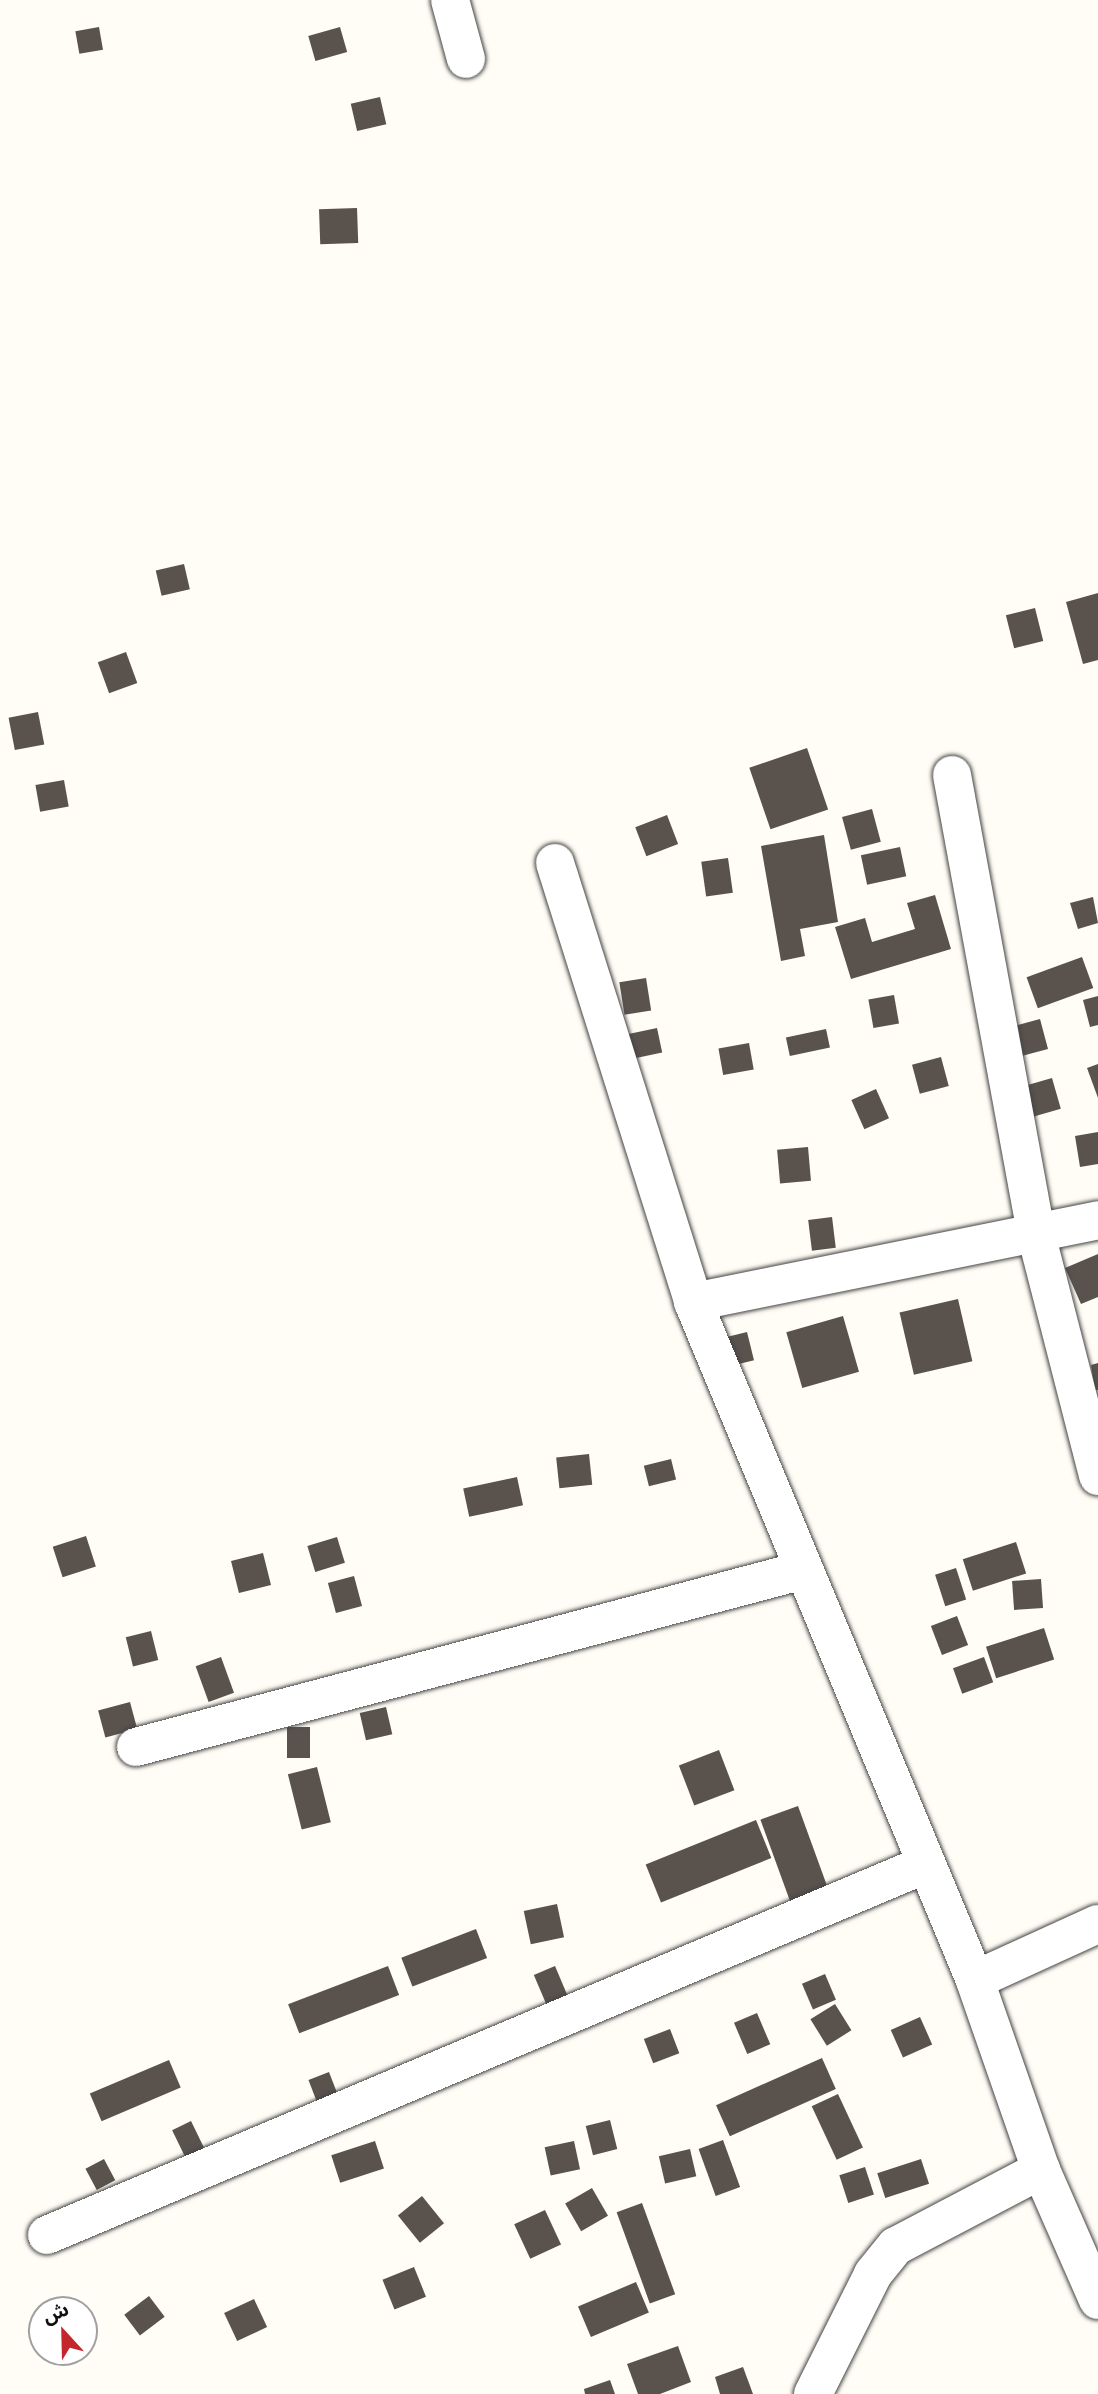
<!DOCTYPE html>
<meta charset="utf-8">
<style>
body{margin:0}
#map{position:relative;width:1098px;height:2394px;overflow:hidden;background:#fffdf5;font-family:Bitter,"Noto Sans Arabic",serif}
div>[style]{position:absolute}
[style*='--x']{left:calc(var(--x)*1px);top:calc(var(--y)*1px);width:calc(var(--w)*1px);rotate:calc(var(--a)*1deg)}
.building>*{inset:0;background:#5a524d;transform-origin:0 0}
.roads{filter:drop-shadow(0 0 2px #444) drop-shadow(0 0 2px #444)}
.street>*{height:38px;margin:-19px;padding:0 19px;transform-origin:19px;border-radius:19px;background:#fff}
span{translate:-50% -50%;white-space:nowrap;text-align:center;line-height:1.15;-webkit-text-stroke:7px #fff;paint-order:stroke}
.north{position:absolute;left:28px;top:2296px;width:70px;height:70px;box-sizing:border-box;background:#fff;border:2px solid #a0a0a0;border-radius:50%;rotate:338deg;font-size:19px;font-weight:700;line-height:28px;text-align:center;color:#111}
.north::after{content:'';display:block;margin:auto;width:24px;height:32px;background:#c4262e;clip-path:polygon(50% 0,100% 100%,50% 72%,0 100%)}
</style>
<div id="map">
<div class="building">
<i style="left:99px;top:27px;width:23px;height:24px;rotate:80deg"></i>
<i style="left:340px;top:27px;width:26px;height:33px;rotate:74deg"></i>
<i style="left:380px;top:97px;width:28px;height:30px;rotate:77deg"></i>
<i style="left:357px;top:208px;width:35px;height:38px;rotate:88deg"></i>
<i style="left:184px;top:564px;width:26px;height:29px;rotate:77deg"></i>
<i style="clip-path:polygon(1098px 593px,1098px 660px,1083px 664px,1066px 602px)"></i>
<i style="left:1035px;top:608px;width:34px;height:30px;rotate:76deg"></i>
<i style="left:126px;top:652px;width:33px;height:30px;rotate:70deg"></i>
<i style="left:38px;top:712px;width:33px;height:30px;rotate:79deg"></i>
<i style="left:807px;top:748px;width:65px;height:61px;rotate:71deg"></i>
<i style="left:64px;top:780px;width:27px;height:29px;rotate:80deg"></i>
<i style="left:872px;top:809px;width:34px;height:31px;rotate:75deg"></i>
<i style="left:667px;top:815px;width:31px;height:34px;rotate:69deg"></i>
<i style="clip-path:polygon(824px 835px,838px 922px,800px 929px,805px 956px,781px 961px,761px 846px)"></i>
<i style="left:900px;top:847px;width:30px;height:40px;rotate:78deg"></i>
<i style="left:728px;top:858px;width:35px;height:27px;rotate:82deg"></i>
<i style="clip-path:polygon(935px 895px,951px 949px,851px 979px,835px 927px,865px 918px,872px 942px,915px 929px,907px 903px)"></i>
<i style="clip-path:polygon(1093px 897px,1098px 923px,1078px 929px,1070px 903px)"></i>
<i style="left:1082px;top:957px;width:33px;height:59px;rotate:70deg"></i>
<i style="left:646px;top:978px;width:33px;height:27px;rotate:81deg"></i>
<i style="left:894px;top:995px;width:29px;height:26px;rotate:80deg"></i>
<i style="clip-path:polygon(1098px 996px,1098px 1025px,1090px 1027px,1083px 1000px)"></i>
<i style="left:1040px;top:1019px;width:31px;height:38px;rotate:75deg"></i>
<i style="left:657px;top:1028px;width:25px;height:29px;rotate:78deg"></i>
<i style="left:826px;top:1029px;width:19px;height:41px;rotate:78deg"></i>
<i style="left:749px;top:1043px;width:27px;height:31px;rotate:80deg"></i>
<i style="left:941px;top:1057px;width:30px;height:30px;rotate:75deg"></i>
<i style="clip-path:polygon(1098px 1064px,1098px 1098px,1087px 1068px)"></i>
<i style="left:1052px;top:1078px;width:32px;height:37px;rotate:74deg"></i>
<i style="left:876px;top:1089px;width:32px;height:27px;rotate:66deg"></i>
<i style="clip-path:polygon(1098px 1132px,1098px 1164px,1080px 1167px,1075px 1136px)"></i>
<i style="left:808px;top:1147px;width:34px;height:31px;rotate:85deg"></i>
<i style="left:832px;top:1217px;width:31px;height:24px;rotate:83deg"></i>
<i style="clip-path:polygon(1098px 1254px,1098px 1297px,1081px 1304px,1065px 1268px)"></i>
<i style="left:958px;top:1299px;width:64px;height:60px;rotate:77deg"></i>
<i style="left:843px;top:1316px;width:58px;height:59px;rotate:74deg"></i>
<i style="left:747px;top:1332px;width:29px;height:25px;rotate:76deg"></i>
<i style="clip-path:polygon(1098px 1363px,1098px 1390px,1095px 1390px,1091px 1365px)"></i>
<i style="left:589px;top:1454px;width:31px;height:33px;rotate:84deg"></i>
<i style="left:671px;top:1459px;width:21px;height:28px;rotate:76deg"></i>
<i style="left:517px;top:1477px;width:29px;height:55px;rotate:78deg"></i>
<i style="left:86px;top:1536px;width:32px;height:35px;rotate:72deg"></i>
<i style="left:337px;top:1537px;width:27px;height:31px;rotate:73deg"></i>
<i style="left:1016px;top:1542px;width:33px;height:56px;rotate:72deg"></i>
<i style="left:263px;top:1553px;width:33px;height:33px;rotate:76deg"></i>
<i style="left:956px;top:1568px;width:33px;height:22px;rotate:72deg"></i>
<i style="left:354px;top:1576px;width:31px;height:27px;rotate:75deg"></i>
<i style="left:1041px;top:1579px;width:29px;height:29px;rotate:86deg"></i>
<i style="left:957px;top:1616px;width:31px;height:28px;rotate:69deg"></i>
<i style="left:1044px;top:1628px;width:33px;height:61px;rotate:72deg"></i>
<i style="left:151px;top:1631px;width:30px;height:26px;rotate:76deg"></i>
<i style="left:221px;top:1657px;width:38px;height:27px;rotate:70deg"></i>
<i style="left:984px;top:1657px;width:27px;height:33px;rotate:70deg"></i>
<i style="left:130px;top:1702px;width:28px;height:33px;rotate:75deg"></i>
<i style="left:386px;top:1707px;width:28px;height:27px;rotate:77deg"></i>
<i style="left:287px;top:1727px;width:23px;height:31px"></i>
<i style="left:719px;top:1750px;width:43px;height:43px;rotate:69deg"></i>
<i style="left:317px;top:1767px;width:57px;height:30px;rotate:76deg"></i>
<i style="left:798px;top:1806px;width:92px;height:40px;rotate:70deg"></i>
<i style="left:756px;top:1820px;width:41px;height:119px;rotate:68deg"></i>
<i style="left:557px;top:1904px;width:34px;height:34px;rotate:78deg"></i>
<i style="left:476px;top:1929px;width:31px;height:80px;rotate:69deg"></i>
<i style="left:388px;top:1966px;width:31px;height:107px;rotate:69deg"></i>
<i style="left:555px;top:1966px;width:33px;height:23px;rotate:67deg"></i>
<i style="left:825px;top:1974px;width:28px;height:25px;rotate:67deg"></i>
<i style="left:835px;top:2004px;width:31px;height:29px;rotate:58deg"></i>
<i style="left:757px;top:2013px;width:34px;height:25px;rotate:67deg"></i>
<i style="left:920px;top:2017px;width:30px;height:32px;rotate:66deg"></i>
<i style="left:670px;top:2029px;width:26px;height:28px;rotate:69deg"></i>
<i style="left:822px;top:2058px;width:34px;height:116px;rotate:66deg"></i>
<i style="left:169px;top:2060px;width:30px;height:86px;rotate:67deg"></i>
<i style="left:329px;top:2072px;width:25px;height:22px;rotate:69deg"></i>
<i style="left:838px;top:2094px;width:59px;height:29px;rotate:65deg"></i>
<i style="left:610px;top:2120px;width:30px;height:25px;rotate:76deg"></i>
<i style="left:191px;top:2121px;width:30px;height:21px;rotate:64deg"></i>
<i style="left:723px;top:2140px;width:50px;height:26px;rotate:70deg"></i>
<i style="left:375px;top:2141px;width:29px;height:46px;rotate:72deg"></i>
<i style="left:574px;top:2141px;width:29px;height:30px;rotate:78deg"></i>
<i style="left:690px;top:2149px;width:28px;height:32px;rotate:77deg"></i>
<i style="left:104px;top:2159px;width:24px;height:21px;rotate:62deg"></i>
<i style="left:921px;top:2159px;width:26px;height:46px;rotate:72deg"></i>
<i style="left:865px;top:2167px;width:29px;height:27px;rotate:72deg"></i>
<i style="left:592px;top:2188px;width:32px;height:31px;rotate:60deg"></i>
<i style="left:422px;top:2196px;width:35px;height:31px;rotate:51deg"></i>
<i style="left:642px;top:2203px;width:97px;height:27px;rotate:70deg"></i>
<i style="left:545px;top:2210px;width:38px;height:34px;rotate:65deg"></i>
<i style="left:414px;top:2267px;width:32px;height:34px;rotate:68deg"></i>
<i style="left:636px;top:2282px;width:33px;height:63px;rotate:67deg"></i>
<i style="left:149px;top:2296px;width:26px;height:31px;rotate:53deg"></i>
<i style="left:254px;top:2299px;width:31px;height:33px;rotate:65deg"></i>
<i style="clip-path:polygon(678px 2346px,691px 2382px,660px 2394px,638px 2394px,627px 2364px)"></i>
<i style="clip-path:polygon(743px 2367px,753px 2394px,720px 2394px,715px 2377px)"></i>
<i style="clip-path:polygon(610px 2380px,615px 2394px,585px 2394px,584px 2389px)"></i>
</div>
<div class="roads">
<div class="street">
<i style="--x:450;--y:0;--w:61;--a:74.8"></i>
<i style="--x:952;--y:775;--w:467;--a:79.6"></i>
<i style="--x:1036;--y:1234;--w:250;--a:75.6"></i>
<i style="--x:555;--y:863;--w:460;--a:72.5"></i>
<i style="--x:693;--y:1302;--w:734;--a:67.42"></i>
<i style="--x:693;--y:1302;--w:413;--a:-11.4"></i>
<i style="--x:136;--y:1747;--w:691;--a:-14.84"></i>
<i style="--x:1041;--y:2170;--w:142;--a:66.3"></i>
<i style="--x:47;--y:2235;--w:954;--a:-22.88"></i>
<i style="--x:813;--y:2394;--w:134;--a:-63.4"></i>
<i style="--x:873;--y:2274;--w:36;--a:-51"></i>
<i style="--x:896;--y:2246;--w:164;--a:-27.7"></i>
<i style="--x:1041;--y:2170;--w:201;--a:-109.2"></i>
<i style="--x:975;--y:1980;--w:135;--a:-24.5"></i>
</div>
</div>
<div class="north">ش</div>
</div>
